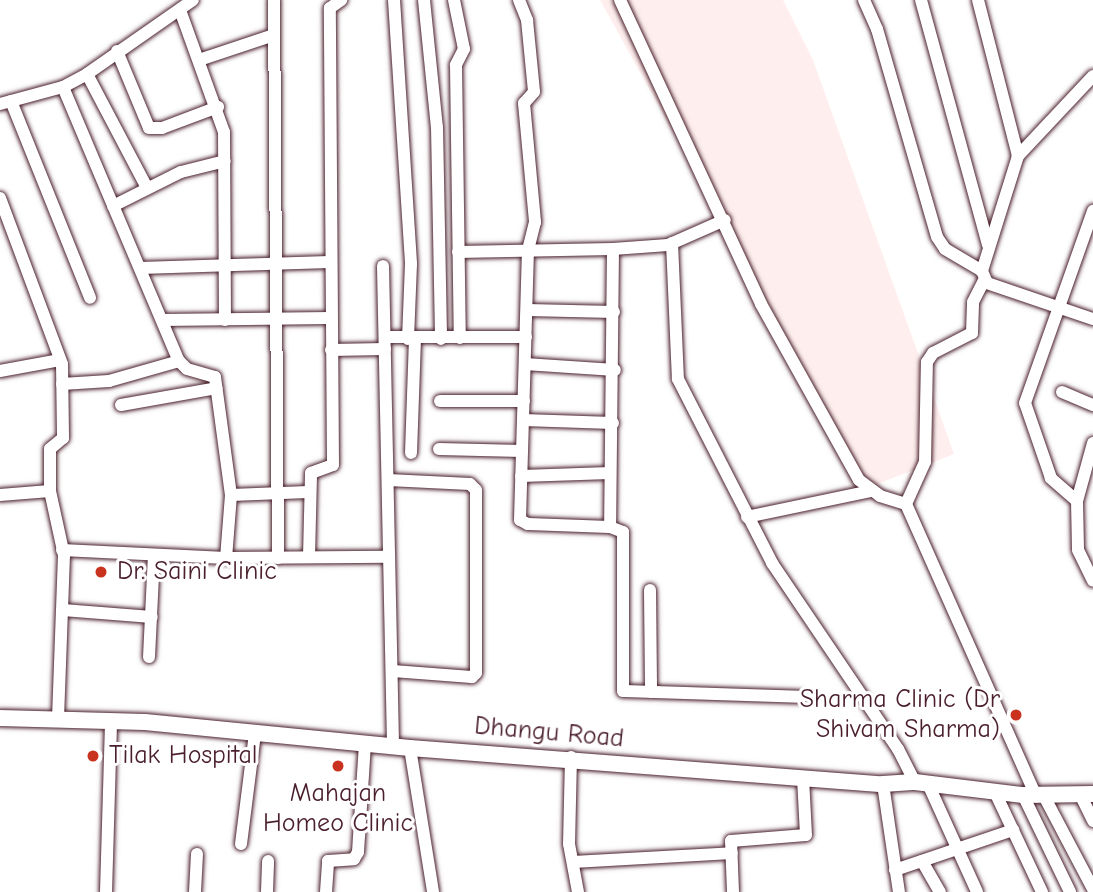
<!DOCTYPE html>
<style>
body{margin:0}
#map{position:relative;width:1093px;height:892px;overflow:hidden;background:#fff;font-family:"Comic Neue",sans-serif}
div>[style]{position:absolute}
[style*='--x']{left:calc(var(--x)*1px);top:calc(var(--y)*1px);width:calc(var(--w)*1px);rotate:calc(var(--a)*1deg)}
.built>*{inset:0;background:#feefee}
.roads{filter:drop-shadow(0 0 2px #4a1f2b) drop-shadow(0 0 2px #4a1f2b)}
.minor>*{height:12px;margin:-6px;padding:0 6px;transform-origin:6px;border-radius:6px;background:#fff}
.tertiary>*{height:16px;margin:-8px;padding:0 8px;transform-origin:8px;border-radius:8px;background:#fff}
.dots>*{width:19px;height:19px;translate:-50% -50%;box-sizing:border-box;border:4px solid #fff;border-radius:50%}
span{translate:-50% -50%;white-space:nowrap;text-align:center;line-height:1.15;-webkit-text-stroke:6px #fff;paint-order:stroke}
.poi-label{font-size:26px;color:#4a1f2b}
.left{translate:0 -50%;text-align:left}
.right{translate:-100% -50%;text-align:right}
.street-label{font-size:26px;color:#4a1f2b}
</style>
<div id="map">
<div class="built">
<i style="clip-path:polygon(600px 0,783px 0,813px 60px,954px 454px,870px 487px)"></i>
</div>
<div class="roads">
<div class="minor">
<i style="--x:274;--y:0;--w:558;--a:89.59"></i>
<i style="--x:394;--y:0;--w:265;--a:86.3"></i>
<i style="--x:411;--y:264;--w:75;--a:92.3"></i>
<i style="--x:424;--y:0;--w:128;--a:84.2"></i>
<i style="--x:437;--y:127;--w:212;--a:88.9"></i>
<i style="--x:454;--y:0;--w:50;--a:78.5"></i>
<i style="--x:464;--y:49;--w:18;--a:117"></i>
<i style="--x:456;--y:65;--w:273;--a:89.2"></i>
<i style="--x:519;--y:0;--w:22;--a:68"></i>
<i style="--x:527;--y:20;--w:72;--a:84.4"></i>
<i style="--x:534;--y:92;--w:15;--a:132"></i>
<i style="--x:524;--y:103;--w:120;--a:84.7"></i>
<i style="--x:535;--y:222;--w:29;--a:104"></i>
<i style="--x:528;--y:250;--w:270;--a:91.7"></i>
<i style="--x:520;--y:520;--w:9;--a:27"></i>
<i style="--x:528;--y:524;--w:82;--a:2.1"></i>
<i style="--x:620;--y:0;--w:335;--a:65.1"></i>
<i style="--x:761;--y:304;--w:201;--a:60.9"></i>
<i style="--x:859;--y:480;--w:26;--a:37"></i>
<i style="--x:880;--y:496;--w:27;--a:17"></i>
<i style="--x:906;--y:504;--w:320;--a:66"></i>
<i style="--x:864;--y:0;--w:32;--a:66"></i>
<i style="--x:877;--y:29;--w:216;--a:73.9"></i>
<i style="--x:937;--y:237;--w:14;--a:56"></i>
<i style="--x:945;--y:249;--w:43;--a:30.7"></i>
<i style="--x:921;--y:0;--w:254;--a:74.7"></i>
<i style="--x:978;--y:0;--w:161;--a:75.6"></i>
<i style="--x:180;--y:10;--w:130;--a:70.2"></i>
<i style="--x:224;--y:132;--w:188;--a:89.7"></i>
<i style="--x:117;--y:51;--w:83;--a:67.4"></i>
<i style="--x:149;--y:128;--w:13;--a:0"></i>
<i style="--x:162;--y:128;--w:60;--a:-20.6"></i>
<i style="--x:199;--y:60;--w:79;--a:-18.4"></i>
<i style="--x:87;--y:74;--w:129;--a:62.2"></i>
<i style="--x:1093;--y:76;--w:110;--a:133.2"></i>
<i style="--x:1018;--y:156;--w:121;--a:107.4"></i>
<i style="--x:982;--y:271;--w:13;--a:67"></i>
<i style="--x:987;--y:283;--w:112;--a:18.8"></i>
<i style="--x:63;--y:87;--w:298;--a:67.1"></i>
<i style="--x:179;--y:361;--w:11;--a:45"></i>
<i style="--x:187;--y:369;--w:29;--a:16"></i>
<i style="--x:215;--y:377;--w:119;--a:82.3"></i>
<i style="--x:231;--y:495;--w:63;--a:94.5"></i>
<i style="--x:11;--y:101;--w:212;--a:68.1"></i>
<i style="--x:0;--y:104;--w:65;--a:-15.1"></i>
<i style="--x:63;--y:87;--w:27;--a:-28"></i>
<i style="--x:87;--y:74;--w:129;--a:-34.9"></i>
<i style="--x:0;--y:198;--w:177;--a:69.5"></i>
<i style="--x:62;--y:364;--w:74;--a:89.2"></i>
<i style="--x:63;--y:438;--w:17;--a:140"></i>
<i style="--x:50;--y:449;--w:42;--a:90"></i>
<i style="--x:50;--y:491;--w:66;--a:77.7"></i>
<i style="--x:64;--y:555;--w:166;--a:92.1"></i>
<i style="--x:113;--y:206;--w:76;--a:-26.6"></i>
<i style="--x:181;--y:172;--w:45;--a:-14"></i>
<i style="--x:672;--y:243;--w:136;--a:87.5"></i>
<i style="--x:678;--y:379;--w:207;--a:62.9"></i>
<i style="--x:772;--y:563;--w:225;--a:55.9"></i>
<i style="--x:898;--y:749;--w:37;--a:63"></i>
<i style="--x:613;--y:249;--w:55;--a:-4.2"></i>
<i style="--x:668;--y:245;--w:62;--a:-23.7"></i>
<i style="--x:458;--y:252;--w:155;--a:-1.1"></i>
<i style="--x:613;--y:249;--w:278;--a:90.6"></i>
<i style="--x:610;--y:527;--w:14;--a:21"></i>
<i style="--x:623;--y:532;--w:159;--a:90"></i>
<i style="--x:623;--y:691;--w:178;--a:1.9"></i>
<i style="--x:383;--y:266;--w:480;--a:88.8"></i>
<i style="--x:140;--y:268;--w:189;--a:-1.8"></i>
<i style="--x:527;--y:310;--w:87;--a:1.3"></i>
<i style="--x:162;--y:320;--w:168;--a:-0.7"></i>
<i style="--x:385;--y:337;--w:141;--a:0"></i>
<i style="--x:331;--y:350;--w:54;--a:-1.1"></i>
<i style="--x:525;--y:364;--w:90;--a:3.8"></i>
<i style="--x:0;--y:371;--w:61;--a:-10.4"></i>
<i style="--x:62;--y:384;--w:47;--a:-3.7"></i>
<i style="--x:109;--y:381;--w:73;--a:-15.9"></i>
<i style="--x:1062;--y:392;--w:34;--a:23"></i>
<i style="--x:440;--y:401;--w:84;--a:0"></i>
<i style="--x:121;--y:405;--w:97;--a:-10"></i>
<i style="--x:523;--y:420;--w:90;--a:1.9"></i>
<i style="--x:1093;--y:443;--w:60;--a:105.4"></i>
<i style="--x:1077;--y:501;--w:49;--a:88.8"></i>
<i style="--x:1078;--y:550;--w:34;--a:64"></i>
<i style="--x:439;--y:449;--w:83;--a:1.4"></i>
<i style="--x:411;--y:453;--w:114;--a:-88"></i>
<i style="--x:521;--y:476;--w:89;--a:-1.9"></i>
<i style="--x:388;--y:480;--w:82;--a:2.8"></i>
<i style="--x:470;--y:484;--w:8;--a:45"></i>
<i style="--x:476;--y:490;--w:183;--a:90"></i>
<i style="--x:476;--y:673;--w:6;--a:135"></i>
<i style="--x:472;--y:677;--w:80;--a:-175.7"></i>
<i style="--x:0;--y:495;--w:50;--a:-4.6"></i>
<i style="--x:231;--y:495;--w:77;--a:-2.2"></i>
<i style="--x:1077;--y:501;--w:35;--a:-139"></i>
<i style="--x:1051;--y:478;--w:79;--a:-109.1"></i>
<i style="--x:1025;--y:403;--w:204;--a:-70.5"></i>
<i style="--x:906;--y:504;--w:46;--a:-65.7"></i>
<i style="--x:925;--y:462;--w:100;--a:-88.9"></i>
<i style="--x:927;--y:362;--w:11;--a:-56"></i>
<i style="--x:933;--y:353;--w:44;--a:-27.1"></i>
<i style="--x:972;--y:333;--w:31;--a:-88"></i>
<i style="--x:973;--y:302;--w:25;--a:-63"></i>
<i style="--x:747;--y:517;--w:126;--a:-11.9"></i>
<i style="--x:62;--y:550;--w:164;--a:2.8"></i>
<i style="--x:226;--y:558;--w:163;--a:-0.4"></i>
<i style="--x:309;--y:557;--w:84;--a:-88.6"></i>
<i style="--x:311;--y:473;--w:23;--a:-20"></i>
<i style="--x:333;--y:465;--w:457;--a:-90.4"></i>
<i style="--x:330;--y:8;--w:14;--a:-36"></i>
<i style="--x:650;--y:590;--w:102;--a:89.4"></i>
<i style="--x:63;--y:610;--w:89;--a:4.5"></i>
<i style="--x:149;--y:657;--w:102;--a:-87.2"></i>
<i style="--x:410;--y:748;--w:146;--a:80.9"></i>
<i style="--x:571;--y:757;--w:87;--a:91.3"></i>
<i style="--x:569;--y:844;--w:49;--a:79.4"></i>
<i style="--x:883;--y:784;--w:109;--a:81.6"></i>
<i style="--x:929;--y:786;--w:116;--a:65.6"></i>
<i style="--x:994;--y:790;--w:113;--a:64.8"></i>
<i style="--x:1080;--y:794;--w:30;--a:64"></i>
<i style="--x:1023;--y:795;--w:108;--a:64.1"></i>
<i style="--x:1044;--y:796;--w:105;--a:62.2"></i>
<i style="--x:241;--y:844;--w:112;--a:-82.8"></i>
<i style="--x:922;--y:861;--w:36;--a:60"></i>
<i style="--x:573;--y:862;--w:159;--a:-3.2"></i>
<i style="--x:895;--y:870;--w:125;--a:-18.7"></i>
<i style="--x:106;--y:892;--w:170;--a:-88.3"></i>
<i style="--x:195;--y:892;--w:38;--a:-87"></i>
<i style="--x:267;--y:892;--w:31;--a:-88"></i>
<i style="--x:326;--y:892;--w:31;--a:-86"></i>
<i style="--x:328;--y:861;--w:26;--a:-4"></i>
<i style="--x:354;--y:859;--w:8;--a:-60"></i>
<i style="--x:358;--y:852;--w:108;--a:-86.3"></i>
<i style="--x:733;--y:892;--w:51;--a:-92.2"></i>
<i style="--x:731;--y:841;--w:75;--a:-4.6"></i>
<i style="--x:806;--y:835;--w:57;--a:-93"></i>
</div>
<div class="tertiary">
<i style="--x:0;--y:718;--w:145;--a:1.6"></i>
<i style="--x:145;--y:722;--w:266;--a:5.6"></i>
<i style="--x:410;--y:748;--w:474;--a:4.4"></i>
<i style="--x:883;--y:784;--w:32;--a:-4"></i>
<i style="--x:915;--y:782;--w:109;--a:6.9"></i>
<i style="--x:1023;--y:795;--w:70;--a:-0.8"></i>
</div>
</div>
<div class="dots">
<i style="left:101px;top:572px;background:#c8321e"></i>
<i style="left:1016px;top:715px;background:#c8321e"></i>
<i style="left:93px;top:756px;background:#c8321e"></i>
<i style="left:338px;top:766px;background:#c8321e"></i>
</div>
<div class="poi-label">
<span class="left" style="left:117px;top:572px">Dr. Saini Clinic</span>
<span class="right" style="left:1000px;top:715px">Sharma Clinic (Dr<br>Shivam Sharma)</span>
<span class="left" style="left:109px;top:756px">Tilak Hospital</span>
<span style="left:338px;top:809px">Mahajan<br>Homeo Clinic</span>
</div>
<div class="street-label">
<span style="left:549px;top:733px;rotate:5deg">Dhangu Road</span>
</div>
</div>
